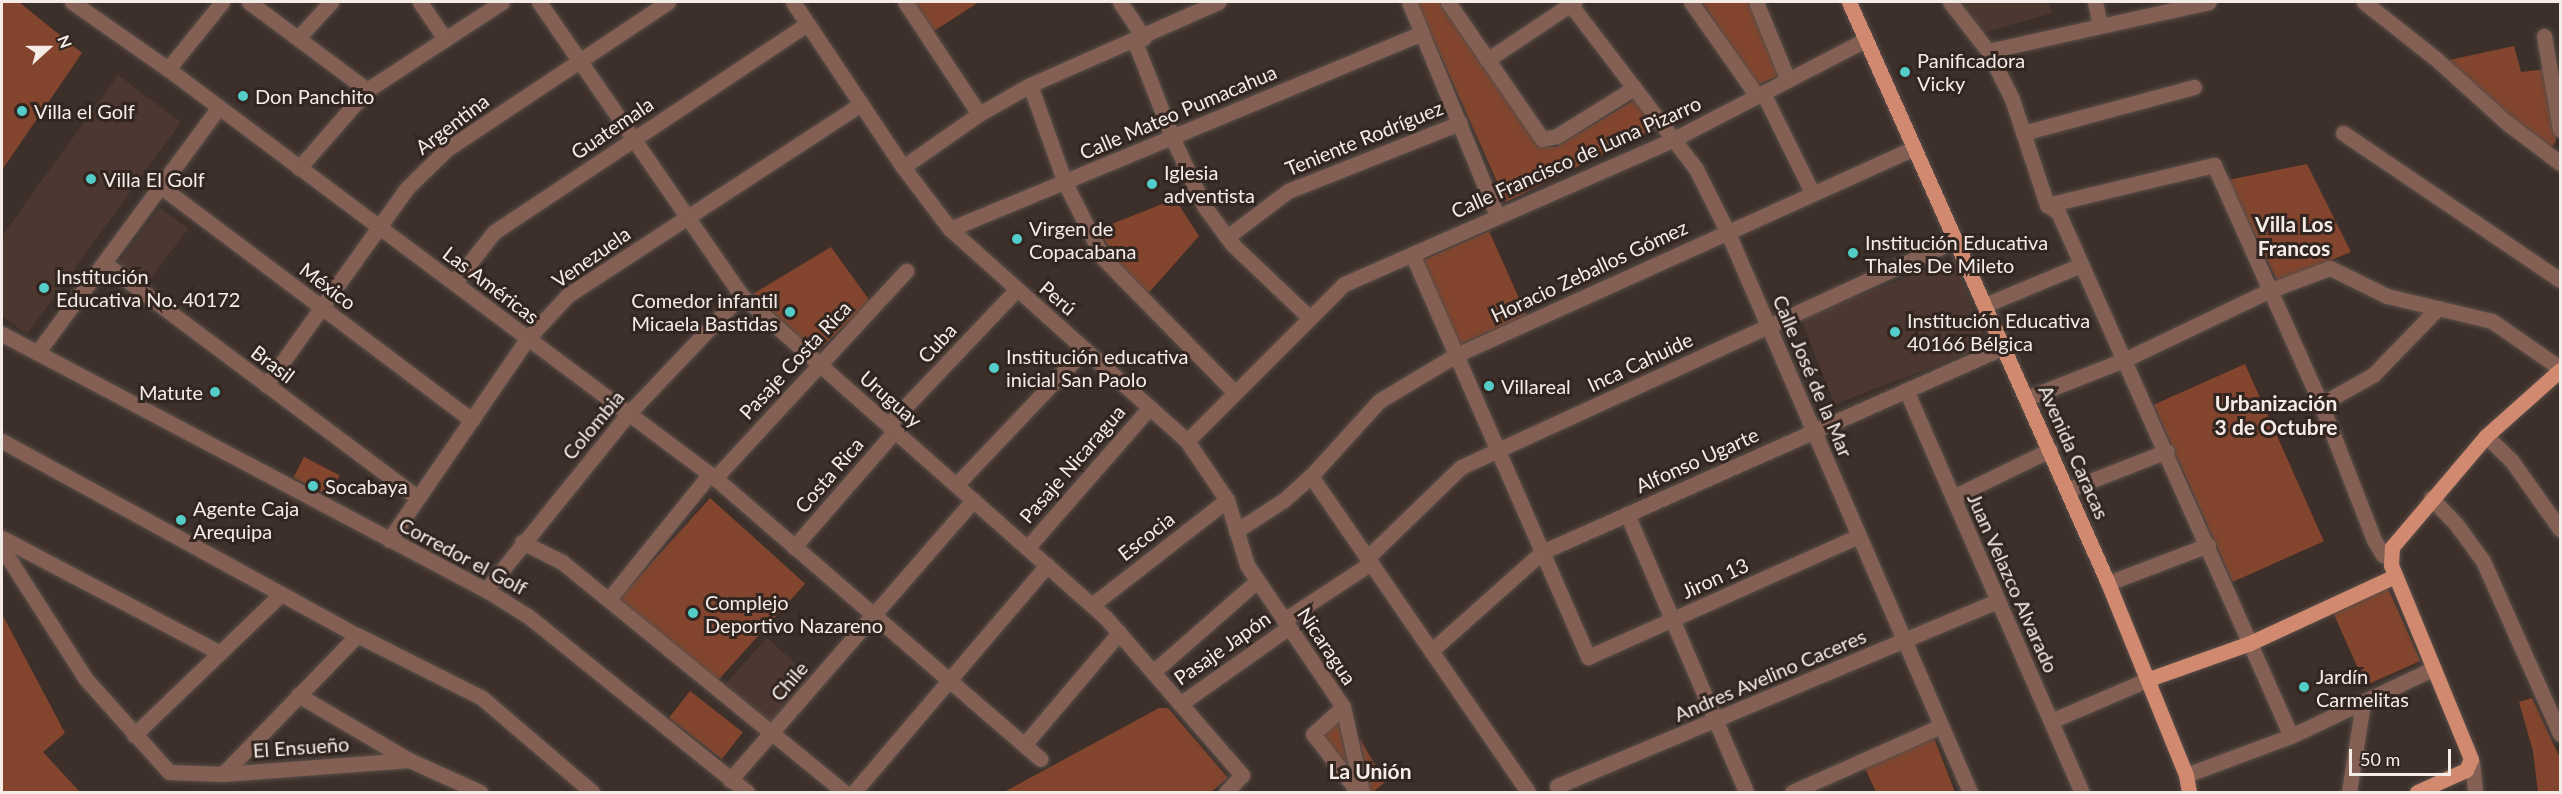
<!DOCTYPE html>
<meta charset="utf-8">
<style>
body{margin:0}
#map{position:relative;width:2562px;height:794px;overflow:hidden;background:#3d302b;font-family:Lato,sans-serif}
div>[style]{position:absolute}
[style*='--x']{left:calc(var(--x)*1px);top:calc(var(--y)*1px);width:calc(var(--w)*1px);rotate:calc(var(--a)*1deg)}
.built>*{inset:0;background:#4c3830;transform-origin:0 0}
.green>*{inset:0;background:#83452d;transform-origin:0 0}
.roads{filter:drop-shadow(0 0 2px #5a4e49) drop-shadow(0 0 2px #5a4e49)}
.minor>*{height:15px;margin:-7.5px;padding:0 7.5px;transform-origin:7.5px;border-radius:7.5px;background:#836053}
.major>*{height:15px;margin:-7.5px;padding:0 7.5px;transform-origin:7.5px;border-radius:7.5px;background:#d18a6f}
.dots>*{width:16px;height:16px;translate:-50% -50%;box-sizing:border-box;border:3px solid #332621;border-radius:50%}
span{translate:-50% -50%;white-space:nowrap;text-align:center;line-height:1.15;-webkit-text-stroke:6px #332621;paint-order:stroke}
.poi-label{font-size:20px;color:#f5ece8}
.left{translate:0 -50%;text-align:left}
.right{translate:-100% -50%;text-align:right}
.street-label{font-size:20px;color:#f5ece8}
.neighbourhood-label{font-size:21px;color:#f5ece8;font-weight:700}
.frame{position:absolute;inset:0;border:3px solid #f5ece8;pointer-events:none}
.north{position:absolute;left:18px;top:18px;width:60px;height:60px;-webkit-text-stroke:4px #332621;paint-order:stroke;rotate:69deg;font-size:16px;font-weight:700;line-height:24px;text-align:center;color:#f5ece8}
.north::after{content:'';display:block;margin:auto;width:21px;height:27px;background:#f5ece8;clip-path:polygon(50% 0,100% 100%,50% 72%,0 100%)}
.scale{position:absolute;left:2349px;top:749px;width:102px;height:27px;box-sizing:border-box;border:3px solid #f5ece8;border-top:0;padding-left:8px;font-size:18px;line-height:21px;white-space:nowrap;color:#f5ece8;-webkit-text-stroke:4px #332621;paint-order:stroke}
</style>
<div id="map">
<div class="built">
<i style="clip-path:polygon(1957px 2px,2049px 2px,2052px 13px,1979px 34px)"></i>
<i style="clip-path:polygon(118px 75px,181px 122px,27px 334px,2px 316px,2px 236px)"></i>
<i style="left:160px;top:208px;width:35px;height:70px;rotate:37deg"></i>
<i style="left:1954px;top:259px;width:93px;height:164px;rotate:69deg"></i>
<i style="left:767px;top:638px;width:59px;height:62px;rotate:42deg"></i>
</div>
<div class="green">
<i style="clip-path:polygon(2px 2px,19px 2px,82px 53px,2px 170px)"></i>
<i style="clip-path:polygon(913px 2px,979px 2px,931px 33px)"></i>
<i style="clip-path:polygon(1417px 2px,1439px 2px,1539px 147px,1556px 147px,1634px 100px,1656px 128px,1506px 202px)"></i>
<i style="clip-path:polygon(1702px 2px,1748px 2px,1782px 75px,1756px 85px)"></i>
<i style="clip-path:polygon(2514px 46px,2521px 72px,2545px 69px,2556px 141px,2552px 147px,2505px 114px,2449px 60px)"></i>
<i style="clip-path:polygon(2307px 164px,2351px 252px,2278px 282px,2228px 180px)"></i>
<i style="clip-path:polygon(1175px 199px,1199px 236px,1146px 296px,1119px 268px,1099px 229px)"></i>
<i style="left:1489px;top:231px;width:92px;height:77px;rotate:66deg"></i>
<i style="clip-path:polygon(831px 247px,870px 301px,817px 352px,753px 294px)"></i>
<i style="left:2245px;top:364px;width:194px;height:100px;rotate:66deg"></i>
<i style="left:304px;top:457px;width:40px;height:23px;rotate:27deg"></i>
<i style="left:710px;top:498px;width:128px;height:135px;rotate:42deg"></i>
<i style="left:2387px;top:586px;width:82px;height:60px;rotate:66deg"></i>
<i style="clip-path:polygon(2px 614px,65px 733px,43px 752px,80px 792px,2px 792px)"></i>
<i style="left:690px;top:691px;width:67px;height:34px;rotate:38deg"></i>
<i style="clip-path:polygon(2532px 698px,2560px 758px,2560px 792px,2538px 792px,2533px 751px,2519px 702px)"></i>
<i style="clip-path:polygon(1159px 708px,1168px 708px,1228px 778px,1211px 792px,1004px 792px)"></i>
<i style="clip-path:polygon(1338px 721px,1351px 780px,1321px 733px)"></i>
<i style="clip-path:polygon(1934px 738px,1955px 792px,1876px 792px,1865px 768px)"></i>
<i style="clip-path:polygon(1360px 739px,1385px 782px,1373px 792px,1369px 792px)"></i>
</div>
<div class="roads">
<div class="minor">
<i style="--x:72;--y:2;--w:117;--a:34.9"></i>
<i style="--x:168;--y:69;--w:683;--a:36.79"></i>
<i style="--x:715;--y:478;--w:430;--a:40.8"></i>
<i style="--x:249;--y:2;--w:147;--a:36.7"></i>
<i style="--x:420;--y:2;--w:45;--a:56"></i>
<i style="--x:539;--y:2;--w:356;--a:55.4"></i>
<i style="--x:741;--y:295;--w:487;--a:41.5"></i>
<i style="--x:1106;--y:618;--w:208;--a:49.1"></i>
<i style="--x:1242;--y:775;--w:23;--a:133"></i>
<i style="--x:793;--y:2;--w:198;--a:56.3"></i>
<i style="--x:903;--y:167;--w:78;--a:52.8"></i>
<i style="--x:950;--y:229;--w:318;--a:41.8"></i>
<i style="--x:1187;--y:441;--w:71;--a:55.9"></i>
<i style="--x:1227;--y:500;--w:68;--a:72.9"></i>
<i style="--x:1247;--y:565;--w:171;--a:55.9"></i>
<i style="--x:1343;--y:707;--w:87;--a:77.4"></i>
<i style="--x:905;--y:2;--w:134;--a:56.5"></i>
<i style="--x:1120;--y:2;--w:43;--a:56.3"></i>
<i style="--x:1409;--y:2;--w:231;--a:67.6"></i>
<i style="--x:1448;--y:2;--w:166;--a:55.5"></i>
<i style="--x:1542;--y:139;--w:15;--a:-11"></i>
<i style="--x:1557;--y:136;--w:91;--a:-31.9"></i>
<i style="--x:1691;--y:2;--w:115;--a:54.9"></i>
<i style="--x:1756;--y:2;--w:84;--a:67.7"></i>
<i style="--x:1950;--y:2;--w:62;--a:52.2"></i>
<i style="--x:1988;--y:51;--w:54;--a:63.4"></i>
<i style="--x:2012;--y:99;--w:112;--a:71.7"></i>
<i style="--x:2047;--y:205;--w:13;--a:32"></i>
<i style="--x:2058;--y:212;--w:573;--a:66.03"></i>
<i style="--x:2095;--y:2;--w:24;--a:78"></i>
<i style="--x:2364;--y:2;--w:90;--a:38.3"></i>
<i style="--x:2435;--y:58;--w:97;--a:42.1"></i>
<i style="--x:2507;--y:123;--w:66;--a:37"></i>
<i style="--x:1570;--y:4;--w:208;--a:52.6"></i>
<i style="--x:1696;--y:169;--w:69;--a:63.4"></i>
<i style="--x:1727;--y:231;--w:611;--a:66.58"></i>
<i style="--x:2544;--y:36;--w:95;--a:80.3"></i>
<i style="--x:298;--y:38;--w:49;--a:-47.5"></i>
<i style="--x:1135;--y:42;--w:102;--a:68.7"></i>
<i style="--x:1172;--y:137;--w:76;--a:65.1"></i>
<i style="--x:1204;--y:206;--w:47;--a:53.6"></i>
<i style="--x:1232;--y:244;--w:105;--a:43.5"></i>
<i style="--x:1988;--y:51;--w:226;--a:-12.5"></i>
<i style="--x:1487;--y:60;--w:105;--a:-33.7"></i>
<i style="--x:168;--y:69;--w:86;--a:-51.1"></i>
<i style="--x:1030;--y:85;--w:104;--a:70.3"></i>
<i style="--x:1065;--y:183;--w:84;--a:63.1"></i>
<i style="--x:1103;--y:258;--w:187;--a:45.6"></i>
<i style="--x:1763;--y:93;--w:110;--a:63.7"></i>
<i style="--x:2023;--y:133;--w:177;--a:-15.1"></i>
<i style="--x:2343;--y:133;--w:262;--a:34.1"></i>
<i style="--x:903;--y:167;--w:93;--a:-34.9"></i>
<i style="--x:979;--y:114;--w:59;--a:-29.6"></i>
<i style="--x:1030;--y:85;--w:206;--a:-23.8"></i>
<i style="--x:299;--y:168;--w:103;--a:-48.9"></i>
<i style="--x:367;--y:90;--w:161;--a:-33.1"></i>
<i style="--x:160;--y:186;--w:390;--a:36.9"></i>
<i style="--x:2047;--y:205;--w:172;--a:-13.5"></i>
<i style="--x:2214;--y:165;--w:262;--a:65.9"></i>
<i style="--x:2321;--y:404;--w:146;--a:68.7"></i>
<i style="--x:2374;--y:540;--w:17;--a:59"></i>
<i style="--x:2383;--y:555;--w:7;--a:8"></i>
<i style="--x:950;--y:229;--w:511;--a:-22.55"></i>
<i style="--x:1227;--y:237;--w:76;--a:-37"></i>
<i style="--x:1288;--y:191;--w:185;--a:-21.6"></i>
<i style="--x:1412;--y:254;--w:440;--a:66.4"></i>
<i style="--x:1588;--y:657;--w:297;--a:-24.1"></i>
<i style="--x:104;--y:263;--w:392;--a:36.8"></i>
<i style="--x:454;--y:283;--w:65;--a:-51.9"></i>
<i style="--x:494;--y:232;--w:376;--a:-33.6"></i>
<i style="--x:1985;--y:305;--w:104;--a:-22.6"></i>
<i style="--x:2;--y:334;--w:548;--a:27.88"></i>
<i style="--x:486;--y:590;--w:49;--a:31.8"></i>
<i style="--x:528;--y:616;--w:281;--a:38.8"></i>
<i style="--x:37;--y:353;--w:306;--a:-53.5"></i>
<i style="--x:266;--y:385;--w:242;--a:-54.4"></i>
<i style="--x:407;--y:188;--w:56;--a:-44.3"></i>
<i style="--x:447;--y:149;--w:265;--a:-33.6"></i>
<i style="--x:1906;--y:390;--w:439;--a:66.4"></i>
<i style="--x:2027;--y:398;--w:106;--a:-21.5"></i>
<i style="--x:2126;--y:359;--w:157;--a:-25.6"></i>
<i style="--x:2268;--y:291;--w:66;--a:-20.4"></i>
<i style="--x:2330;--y:268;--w:64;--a:26.2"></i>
<i style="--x:2387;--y:296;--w:108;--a:13.4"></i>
<i style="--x:2492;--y:321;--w:83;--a:34.7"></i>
<i style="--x:2321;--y:404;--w:60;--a:-29.1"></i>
<i style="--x:2373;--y:375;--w:93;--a:-45.9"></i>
<i style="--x:888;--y:425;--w:186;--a:-46.5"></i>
<i style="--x:2486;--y:436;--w:35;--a:44"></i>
<i style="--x:2511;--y:460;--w:85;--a:54.6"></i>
<i style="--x:2;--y:441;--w:405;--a:28.7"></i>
<i style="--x:357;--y:635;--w:140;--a:26.7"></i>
<i style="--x:482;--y:698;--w:145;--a:40.5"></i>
<i style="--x:1187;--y:441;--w:222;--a:-45"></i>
<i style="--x:1344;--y:284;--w:360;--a:-23.7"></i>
<i style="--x:1674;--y:139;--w:215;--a:-27.4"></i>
<i style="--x:1311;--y:476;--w:383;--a:55.5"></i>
<i style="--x:715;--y:478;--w:282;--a:-47.3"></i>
<i style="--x:956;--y:485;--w:187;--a:-46.5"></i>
<i style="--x:2067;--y:490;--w:107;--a:-21.3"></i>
<i style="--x:1953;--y:497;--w:108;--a:-25.9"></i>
<i style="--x:2431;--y:498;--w:36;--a:46"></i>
<i style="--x:2456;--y:524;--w:46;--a:53.9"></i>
<i style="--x:2483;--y:561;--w:189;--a:66"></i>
<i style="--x:1627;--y:514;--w:302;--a:66.8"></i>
<i style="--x:1236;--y:531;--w:57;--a:-32.9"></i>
<i style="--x:1284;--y:500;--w:36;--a:-42"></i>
<i style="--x:1311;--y:476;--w:101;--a:-47.8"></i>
<i style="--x:1379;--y:401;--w:90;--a:-30.9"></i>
<i style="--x:1456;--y:355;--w:503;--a:-24.32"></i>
<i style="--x:2;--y:538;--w:246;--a:27.8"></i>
<i style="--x:389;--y:540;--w:245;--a:-55.5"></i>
<i style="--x:528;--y:338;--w:59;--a:-47.1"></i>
<i style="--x:568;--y:295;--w:350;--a:-33.1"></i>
<i style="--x:522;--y:542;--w:45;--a:26.6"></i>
<i style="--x:562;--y:562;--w:364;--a:39.2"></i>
<i style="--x:794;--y:547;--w:154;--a:-49"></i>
<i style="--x:2;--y:548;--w:154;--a:57.4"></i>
<i style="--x:85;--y:678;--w:126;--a:48.2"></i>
<i style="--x:169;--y:772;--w:54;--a:2.1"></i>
<i style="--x:223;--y:774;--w:187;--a:-4.3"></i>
<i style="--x:409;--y:760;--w:78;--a:24.3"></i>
<i style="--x:1027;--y:548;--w:186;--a:-48.9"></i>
<i style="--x:1367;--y:558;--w:131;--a:-44.1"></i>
<i style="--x:1461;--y:467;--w:545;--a:-24.64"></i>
<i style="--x:2108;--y:583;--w:107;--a:-20.8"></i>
<i style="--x:486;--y:590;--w:228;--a:-51.1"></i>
<i style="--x:629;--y:413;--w:163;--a:-46.5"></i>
<i style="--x:609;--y:599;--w:161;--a:-51.1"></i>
<i style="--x:1092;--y:605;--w:171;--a:-37.9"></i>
<i style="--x:1284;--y:620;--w:104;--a:-33.2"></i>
<i style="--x:1431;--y:651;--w:149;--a:-41.7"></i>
<i style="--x:1542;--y:552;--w:505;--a:-23.93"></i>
<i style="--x:1153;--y:672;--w:138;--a:-41.2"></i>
<i style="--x:298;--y:695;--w:129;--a:30.4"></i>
<i style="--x:1180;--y:704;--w:133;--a:-35.2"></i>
<i style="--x:1343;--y:707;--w:40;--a:138"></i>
<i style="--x:1313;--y:734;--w:73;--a:52.2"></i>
<i style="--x:2051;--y:721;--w:107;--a:-23.2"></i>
<i style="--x:134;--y:735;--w:204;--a:-43.8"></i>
<i style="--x:1024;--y:745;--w:147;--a:-49.7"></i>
<i style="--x:2472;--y:762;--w:30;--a:84"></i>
<i style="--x:223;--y:774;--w:193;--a:-46"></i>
<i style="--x:2186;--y:775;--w:112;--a:-20.4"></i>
<i style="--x:2291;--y:736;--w:158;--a:-25.4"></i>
<i style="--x:730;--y:780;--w:371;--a:-49"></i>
<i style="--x:1557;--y:786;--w:478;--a:-22.8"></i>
<i style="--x:854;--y:792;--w:298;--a:-49.6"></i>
<i style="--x:1792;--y:792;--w:163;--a:-23.9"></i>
<i style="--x:2349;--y:792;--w:90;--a:-81.1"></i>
</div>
<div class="major">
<i style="--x:1849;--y:2;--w:636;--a:65.97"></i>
<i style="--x:2108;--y:583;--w:207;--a:67.9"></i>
<i style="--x:2186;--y:775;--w:17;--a:80"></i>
<i style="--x:2149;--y:679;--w:107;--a:-19.6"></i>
<i style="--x:2250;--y:643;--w:160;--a:-24.8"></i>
<i style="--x:2417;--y:792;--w:54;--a:-24.2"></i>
<i style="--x:2466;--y:770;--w:12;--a:-66"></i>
<i style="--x:2471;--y:759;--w:210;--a:-112.4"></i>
<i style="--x:2391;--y:565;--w:18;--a:-87"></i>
<i style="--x:2392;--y:547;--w:145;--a:-49.7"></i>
<i style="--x:2486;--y:436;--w:99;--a:-41.7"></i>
</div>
</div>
<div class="dots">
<i style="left:1905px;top:72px;background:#54cdc8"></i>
<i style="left:243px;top:96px;background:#54cdc8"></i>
<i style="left:22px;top:111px;background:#54cdc8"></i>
<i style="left:91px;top:179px;background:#54cdc8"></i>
<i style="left:1152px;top:184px;background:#54cdc8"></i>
<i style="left:1017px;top:239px;background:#54cdc8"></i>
<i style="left:1853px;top:253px;background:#54cdc8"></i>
<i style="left:44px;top:288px;background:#54cdc8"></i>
<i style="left:790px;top:312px;background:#54cdc8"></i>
<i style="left:1895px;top:332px;background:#54cdc8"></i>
<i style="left:994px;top:368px;background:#54cdc8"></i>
<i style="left:1489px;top:386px;background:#54cdc8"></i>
<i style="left:215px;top:392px;background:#54cdc8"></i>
<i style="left:313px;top:486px;background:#54cdc8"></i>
<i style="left:181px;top:520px;background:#54cdc8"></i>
<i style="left:693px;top:613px;background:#54cdc8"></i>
<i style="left:2304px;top:687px;background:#54cdc8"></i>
</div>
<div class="poi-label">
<span class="left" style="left:1917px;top:72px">Panificadora<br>Vicky</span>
<span class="left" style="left:255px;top:96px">Don Panchito</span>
<span class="left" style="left:34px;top:111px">Villa el Golf</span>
<span class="left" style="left:1164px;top:184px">Iglesia<br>adventista</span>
<span class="left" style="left:103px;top:179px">Villa El Golf</span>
<span class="left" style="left:1029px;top:240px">Virgen de<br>Copacabana</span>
<span class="left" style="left:1865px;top:254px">Institución Educativa<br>Thales De Mileto</span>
<span class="left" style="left:56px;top:288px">Institución<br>Educativa No. 40172</span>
<span class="right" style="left:778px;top:312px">Comedor infantil<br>Micaela Bastidas</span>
<span class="left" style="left:1907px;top:332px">Institución Educativa<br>40166 Bélgica</span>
<span class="left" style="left:1006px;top:368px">Institución educativa<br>inicial San Paolo</span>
<span class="left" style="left:1501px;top:386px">Villareal</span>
<span class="right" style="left:203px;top:392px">Matute</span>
<span class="left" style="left:325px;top:486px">Socabaya</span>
<span class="left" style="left:193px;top:520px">Agente Caja<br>Arequipa</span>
<span class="left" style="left:705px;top:614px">Complejo<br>Deportivo Nazareno</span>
<span class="left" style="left:2316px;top:688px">Jardín<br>Carmelitas</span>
</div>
<div class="street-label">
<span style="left:1178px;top:112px;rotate:-23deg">Calle Mateo Pumacahua</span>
<span style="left:452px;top:124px;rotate:-37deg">Argentina</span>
<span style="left:612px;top:128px;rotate:-34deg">Guatemala</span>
<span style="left:1364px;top:138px;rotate:-22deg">Teniente Rodríguez</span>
<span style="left:1576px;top:157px;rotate:-24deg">Calle Francisco de Luna Pizarro</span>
<span style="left:591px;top:257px;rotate:-35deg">Venezuela</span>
<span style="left:1589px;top:271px;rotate:-25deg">Horacio Zeballos Gómez</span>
<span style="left:491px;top:285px;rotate:37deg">Las Américas</span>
<span style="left:328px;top:286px;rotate:37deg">México</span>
<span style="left:1058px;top:298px;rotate:41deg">Perú</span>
<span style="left:937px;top:343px;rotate:-47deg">Cuba</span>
<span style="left:795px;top:360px;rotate:-47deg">Pasaje Costa Rica</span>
<span style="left:1640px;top:362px;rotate:-25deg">Inca Cahuide</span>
<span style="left:273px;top:364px;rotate:37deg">Brasil</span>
<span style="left:1813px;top:376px;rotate:67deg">Calle José de la Mar</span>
<span style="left:891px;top:399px;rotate:41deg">Uruguay</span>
<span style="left:593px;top:425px;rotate:-50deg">Colombia</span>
<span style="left:2074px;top:452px;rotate:66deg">Avenida Caracas</span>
<span style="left:1697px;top:460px;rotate:-24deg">Alfonso Ugarte</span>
<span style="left:1072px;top:464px;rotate:-49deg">Pasaje Nicaragua</span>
<span style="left:829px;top:475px;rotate:-49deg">Costa Rica</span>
<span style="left:1146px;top:536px;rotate:-38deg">Escocia</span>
<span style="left:463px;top:556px;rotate:28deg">Corredor el Golf</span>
<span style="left:1715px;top:578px;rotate:-24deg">Jiron 13</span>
<span style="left:2013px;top:583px;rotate:66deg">Juan Velazco Alvarado</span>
<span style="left:1327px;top:646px;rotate:56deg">Nicaragua</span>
<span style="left:1222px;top:648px;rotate:-35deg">Pasaje Japón</span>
<span style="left:1770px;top:675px;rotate:-23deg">Andres Avelino Caceres</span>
<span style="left:789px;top:681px;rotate:-49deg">Chile</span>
<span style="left:301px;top:747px;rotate:-4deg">El Ensueño</span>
</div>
<div class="neighbourhood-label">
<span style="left:2294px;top:236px">Villa Los<br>Francos</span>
<span style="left:2276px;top:415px">Urbanización<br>3 de Octubre</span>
<span style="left:1370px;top:771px">La Unión</span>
</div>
<div class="frame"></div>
<div class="north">N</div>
<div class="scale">50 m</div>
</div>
